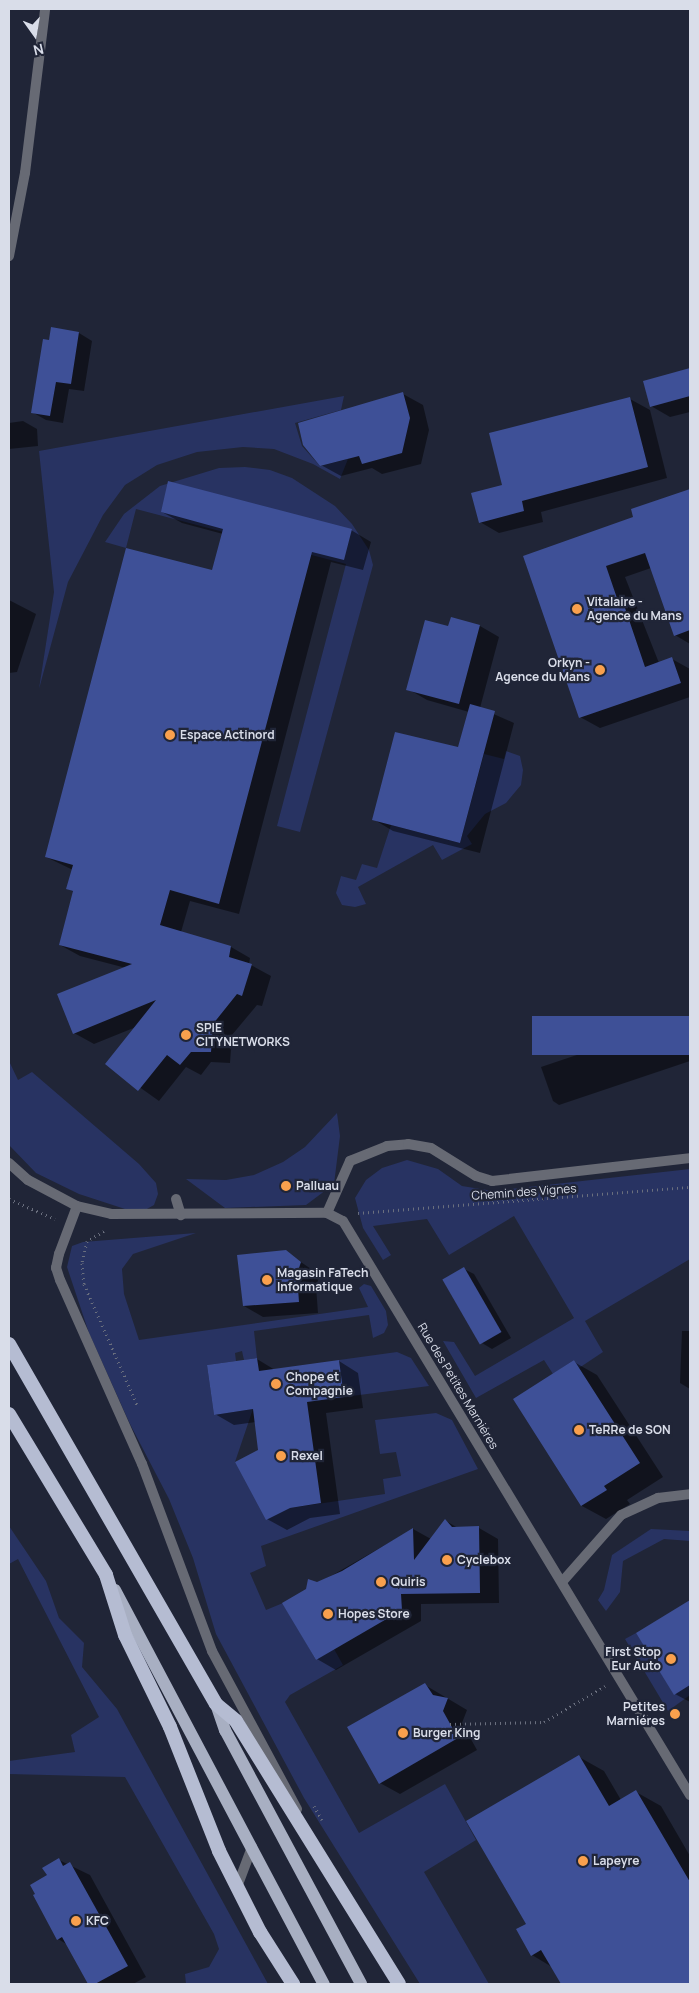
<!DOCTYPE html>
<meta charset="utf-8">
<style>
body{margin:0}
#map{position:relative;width:699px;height:1993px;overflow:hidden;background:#202537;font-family:Manrope,sans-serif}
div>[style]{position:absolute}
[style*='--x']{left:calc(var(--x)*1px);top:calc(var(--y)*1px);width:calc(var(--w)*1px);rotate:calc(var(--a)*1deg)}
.green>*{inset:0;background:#283362}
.shadow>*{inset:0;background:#0007}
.building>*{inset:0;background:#3e5097;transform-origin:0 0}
.path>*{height:3px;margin-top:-1.5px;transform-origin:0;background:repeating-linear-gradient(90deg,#6a6f7e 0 1px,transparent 0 5px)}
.service>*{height:10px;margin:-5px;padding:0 5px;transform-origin:5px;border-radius:5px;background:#676a74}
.minor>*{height:10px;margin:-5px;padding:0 5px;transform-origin:5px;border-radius:5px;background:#676a74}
.primary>*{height:12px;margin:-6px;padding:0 6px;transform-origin:6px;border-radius:6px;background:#a8afc2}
.trunk>*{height:14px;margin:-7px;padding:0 7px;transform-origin:7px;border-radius:7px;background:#b5bcd2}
.dots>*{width:14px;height:14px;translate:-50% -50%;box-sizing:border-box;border:2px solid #202537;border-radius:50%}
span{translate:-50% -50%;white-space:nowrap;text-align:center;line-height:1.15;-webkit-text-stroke:4.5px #202537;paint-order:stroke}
.poi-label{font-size:12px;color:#d9dde9;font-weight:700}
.left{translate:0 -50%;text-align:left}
.right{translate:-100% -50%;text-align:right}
.street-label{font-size:12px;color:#d9dde9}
.frame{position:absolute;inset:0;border:10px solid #d9dde9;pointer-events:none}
.north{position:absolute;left:10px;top:10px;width:50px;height:50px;-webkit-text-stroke:4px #202537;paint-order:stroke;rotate:167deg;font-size:14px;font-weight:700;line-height:20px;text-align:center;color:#d9dde9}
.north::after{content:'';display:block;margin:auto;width:18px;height:22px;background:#d9dde9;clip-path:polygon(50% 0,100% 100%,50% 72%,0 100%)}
</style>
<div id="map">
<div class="green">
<i style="clip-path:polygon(344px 396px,341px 410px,295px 423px,302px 446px,320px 466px,348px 459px,340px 479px,313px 464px,274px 449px,243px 447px,197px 452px,157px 465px,125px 485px,103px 515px,68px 582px,39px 689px,54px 592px,39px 451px)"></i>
<i style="clip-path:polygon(245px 467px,270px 470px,292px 478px,335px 506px,352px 524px,369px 550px,373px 565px,300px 832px,277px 826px,346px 564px,136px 509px,126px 548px,105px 542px,124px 514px,160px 486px,219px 468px)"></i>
<i style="clip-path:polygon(506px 751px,520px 756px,523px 770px,521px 785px,506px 803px,485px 814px,467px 836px,472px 844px,442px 860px,433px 845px,358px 887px,366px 904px,355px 907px,342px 905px,336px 893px,341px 876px,356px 880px,362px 864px,377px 868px,391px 825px,460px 843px,484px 754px,504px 759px)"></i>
<i style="clip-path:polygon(9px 1061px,18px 1080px,32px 1072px,139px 1164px,156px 1183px,158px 1194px,154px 1205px,145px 1210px,125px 1209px,79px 1194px,36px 1173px,9px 1145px)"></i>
<i style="clip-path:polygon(337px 1113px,340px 1136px,334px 1184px,306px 1205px,225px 1208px,186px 1179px,226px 1180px,254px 1175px,283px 1162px,305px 1147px)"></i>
<i style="clip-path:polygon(407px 1160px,438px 1169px,462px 1186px,493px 1191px,690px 1169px,690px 1259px,585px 1321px,603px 1352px,579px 1368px,574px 1360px,553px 1374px,544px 1360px,476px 1398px,443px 1341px,454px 1342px,475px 1376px,574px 1318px,514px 1216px,449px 1255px,427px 1219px,373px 1226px,391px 1255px,383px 1260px,363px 1228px,355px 1198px,366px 1180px,382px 1168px)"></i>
<i style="clip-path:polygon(196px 1233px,133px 1254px,122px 1269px,124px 1294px,139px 1340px,368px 1307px,359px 1288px,364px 1284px,371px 1286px,386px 1311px,388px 1325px,384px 1333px,373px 1338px,369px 1315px,254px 1331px,257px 1358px,244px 1360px,242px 1351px,235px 1353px,236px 1361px,207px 1365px,214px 1415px,253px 1409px,235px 1462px,290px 1508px,385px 1494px,383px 1479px,401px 1476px,396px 1452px,380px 1454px,375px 1420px,436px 1413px,452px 1420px,478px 1469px,261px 1546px,266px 1566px,250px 1573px,266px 1610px,283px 1603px,316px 1660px,334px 1649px,343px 1665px,290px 1695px,285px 1702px,359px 1833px,445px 1784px,476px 1840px,424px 1872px,489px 1984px,420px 1984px,304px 1798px,216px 1634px,193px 1558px,169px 1499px,130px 1424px,89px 1333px,67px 1267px,72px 1246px,83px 1242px)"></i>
<i style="clip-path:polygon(397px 1352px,411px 1358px,429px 1386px,344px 1397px,339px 1360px)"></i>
<i style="clip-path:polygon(9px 1526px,46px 1581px,59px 1618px,84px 1643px,82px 1667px,117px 1709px,268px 1984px,186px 1984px,185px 1974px,209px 1967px,219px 1949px,214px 1934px,125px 1777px,9px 1774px,9px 1761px,75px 1752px,71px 1735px,99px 1717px,18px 1559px,9px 1564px)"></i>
<i style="clip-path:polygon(651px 1529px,690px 1531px,690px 1541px,664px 1539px,623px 1561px,620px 1592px,606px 1611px,598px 1600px,604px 1590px,612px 1555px)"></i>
<i style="clip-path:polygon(636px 1633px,675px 1694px,690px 1685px,690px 1695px,668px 1711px,625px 1639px)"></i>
</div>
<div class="shadow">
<i style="clip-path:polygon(52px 329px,79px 333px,92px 341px,84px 391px,69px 389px,63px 423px,46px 420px,32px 412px)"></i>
<i style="clip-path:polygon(690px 370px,690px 412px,670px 417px,651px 406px,644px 382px)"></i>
<i style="clip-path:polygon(403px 394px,423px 405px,429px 430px,421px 464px,382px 474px,372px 468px,341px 476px,321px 465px)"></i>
<i style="clip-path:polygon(630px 399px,650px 410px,667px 478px,541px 512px,543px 522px,499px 533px,480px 522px,503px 486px)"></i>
<i style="clip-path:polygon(23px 421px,37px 429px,38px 446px,9px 449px,9px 423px)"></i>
<i style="clip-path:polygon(687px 491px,690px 493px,690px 644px,675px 635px,651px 568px,625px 577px,659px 663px,672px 659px,690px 669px,690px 697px,600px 728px,580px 717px,525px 557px,635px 518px)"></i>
<i style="clip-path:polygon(162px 512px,351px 530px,371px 542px,363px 570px,331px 562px,239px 914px,190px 901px,181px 932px,231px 947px,250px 958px,249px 964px,271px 976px,262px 1006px,257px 1005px,232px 1035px,230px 1063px,211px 1062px,201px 1075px,186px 1067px,159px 1101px,107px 1064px,136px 1027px,94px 1044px,74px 1033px,126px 968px,80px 956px,60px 945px,74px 892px,68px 889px,73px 870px,46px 857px,213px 572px,223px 534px,182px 523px)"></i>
<i style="clip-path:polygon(9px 600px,36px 614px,17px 672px,9px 673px)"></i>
<i style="clip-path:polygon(480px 626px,499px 637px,480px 708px,514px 723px,480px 853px,393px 831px,373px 819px,459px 749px,469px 712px,427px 700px,408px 689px,449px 628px)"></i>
<i style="clip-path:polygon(690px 1017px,690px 1061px,559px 1105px,553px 1101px,541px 1067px)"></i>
<i style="clip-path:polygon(286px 1252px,320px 1275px,316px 1286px,318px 1313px,263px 1317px,244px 1306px)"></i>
<i style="clip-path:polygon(464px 1269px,474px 1274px,511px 1338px,492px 1349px,482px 1343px,445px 1280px)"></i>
<i style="clip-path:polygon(682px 1331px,690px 1331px,690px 1389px,680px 1383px)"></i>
<i style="clip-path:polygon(257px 1359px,275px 1370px,339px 1361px,358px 1373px,363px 1408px,326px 1413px,340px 1514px,310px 1518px,287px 1530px,267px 1519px,256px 1422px,234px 1425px,215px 1414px)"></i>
<i style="clip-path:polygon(574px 1362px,597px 1375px,663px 1477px,627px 1500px,630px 1504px,606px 1519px,582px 1506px,515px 1400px)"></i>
<i style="clip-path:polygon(446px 1521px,458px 1528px,479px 1528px,498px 1539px,499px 1603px,421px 1604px,421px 1621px,336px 1670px,317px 1659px,317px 1584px,413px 1529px,431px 1539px)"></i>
<i style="clip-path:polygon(690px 1601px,690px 1702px,675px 1694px,638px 1633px)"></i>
<i style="clip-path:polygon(425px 1685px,467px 1710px,462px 1723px,477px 1750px,400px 1794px,380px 1783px)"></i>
<i style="clip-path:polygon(579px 1757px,604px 1771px,621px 1800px,636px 1792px,661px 1806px,690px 1856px,690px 1984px,563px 1984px,552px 1967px,532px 1955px,528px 1924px)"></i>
<i style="clip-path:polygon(59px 1860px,90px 1875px,146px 1977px,133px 1984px,89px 1983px,68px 1945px,58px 1939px,48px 1876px)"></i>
</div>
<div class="building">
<i style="clip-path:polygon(51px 327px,79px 332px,71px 384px,56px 382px,50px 416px,31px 413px,43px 339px,49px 340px)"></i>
<i style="clip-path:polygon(690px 368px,690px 396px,650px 407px,643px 381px)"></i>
<i style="clip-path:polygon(403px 392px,410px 418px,402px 453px,362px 464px,359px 456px,320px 466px,303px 445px,298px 423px)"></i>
<i style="clip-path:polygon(630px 397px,648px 467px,522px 501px,524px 511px,479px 523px,471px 493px,502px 485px,489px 433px)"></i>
<i style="clip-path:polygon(168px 481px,352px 529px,344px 560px,312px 552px,219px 904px,170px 890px,160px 925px,231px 946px,229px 957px,252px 964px,242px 996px,237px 994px,213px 1024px,211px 1052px,191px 1052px,180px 1065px,167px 1055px,138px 1091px,105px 1064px,156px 1000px,73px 1034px,57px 994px,132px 964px,59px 945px,73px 891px,66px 889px,73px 865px,45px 857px,126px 548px,212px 570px,223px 529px,161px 512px)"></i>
<i style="clip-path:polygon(690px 489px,690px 630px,674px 636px,645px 553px,606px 566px,619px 604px,623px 602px,645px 667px,672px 657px,681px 683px,579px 718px,523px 556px,633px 517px,631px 509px)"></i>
<i style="clip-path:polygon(451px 617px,480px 625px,459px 704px,406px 690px,425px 620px,448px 626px)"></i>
<i style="clip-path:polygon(470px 704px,495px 711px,460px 843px,372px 820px,395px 732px,458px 747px)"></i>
<i style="left:690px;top:1016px;width:39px;height:158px;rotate:90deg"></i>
<i style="clip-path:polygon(286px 1250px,301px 1262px,297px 1274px,299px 1302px,243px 1306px,237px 1255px)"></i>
<i style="left:464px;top:1267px;width:75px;height:25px;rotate:60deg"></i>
<i style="clip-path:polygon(257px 1358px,259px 1371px,339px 1360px,344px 1397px,307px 1402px,321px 1503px,290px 1508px,266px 1520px,235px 1462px,258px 1450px,253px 1409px,214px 1415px,207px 1365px)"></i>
<i style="clip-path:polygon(574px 1360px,640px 1463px,604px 1486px,607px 1490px,581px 1506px,513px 1399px)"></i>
<i style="clip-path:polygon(445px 1519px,452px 1527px,479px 1526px,480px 1593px,401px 1594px,402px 1610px,316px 1660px,282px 1603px,306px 1589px,308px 1579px,317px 1582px,342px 1571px,413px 1528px,414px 1560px)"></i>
<i style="clip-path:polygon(690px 1600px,690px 1685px,674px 1695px,636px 1633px)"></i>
<i style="clip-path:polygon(425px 1683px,433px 1695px,448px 1698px,443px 1711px,458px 1738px,379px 1784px,347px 1727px)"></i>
<i style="clip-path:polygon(579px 1755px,609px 1806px,636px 1790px,690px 1882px,690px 1984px,561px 1984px,541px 1950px,531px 1956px,516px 1929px,526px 1924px,466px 1821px)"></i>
<i style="clip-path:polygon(59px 1858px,63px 1866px,70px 1862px,128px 1966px,95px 1984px,88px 1984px,62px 1937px,57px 1940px,33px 1895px,35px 1894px,30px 1885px,47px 1875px,42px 1868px)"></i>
</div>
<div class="path">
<i style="--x:9;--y:1199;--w:50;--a:23.5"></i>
<i style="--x:358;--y:1213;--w:333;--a:-4.5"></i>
<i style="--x:104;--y:1231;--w:20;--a:150"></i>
<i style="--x:87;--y:1241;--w:23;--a:103"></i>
<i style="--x:82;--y:1263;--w:21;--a:85"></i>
<i style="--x:84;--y:1284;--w:132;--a:66.3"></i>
<i style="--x:450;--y:1724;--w:94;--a:-1.2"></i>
<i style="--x:544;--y:1722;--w:71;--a:-30.5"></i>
<i style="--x:314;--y:1806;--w:16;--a:60"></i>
</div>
<div class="service">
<i style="--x:176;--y:1199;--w:17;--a:73"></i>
<i style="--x:327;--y:1213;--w:57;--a:-66.1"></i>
<i style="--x:350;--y:1161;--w:40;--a:-22"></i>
<i style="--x:387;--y:1146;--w:21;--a:-5"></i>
<i style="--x:408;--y:1144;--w:23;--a:10"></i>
<i style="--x:431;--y:1148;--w:53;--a:31.9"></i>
<i style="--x:476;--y:1176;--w:17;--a:17"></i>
<i style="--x:492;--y:1181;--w:199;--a:-6.6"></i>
<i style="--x:562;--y:1582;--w:89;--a:-48.6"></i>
<i style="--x:621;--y:1515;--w:41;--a:-24.7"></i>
<i style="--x:658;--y:1498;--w:32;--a:-7"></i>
<i style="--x:297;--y:1809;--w:179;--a:-118.3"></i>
<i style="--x:212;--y:1651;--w:200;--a:-110.5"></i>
<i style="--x:142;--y:1464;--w:201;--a:-114"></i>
<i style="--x:60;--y:1280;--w:13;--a:-108"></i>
<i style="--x:56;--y:1268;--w:14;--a:-78"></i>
<i style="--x:59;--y:1254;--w:51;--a:-69.4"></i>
<i style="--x:77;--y:1206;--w:35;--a:13"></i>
<i style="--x:111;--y:1214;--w:216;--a:-0.3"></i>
<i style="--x:327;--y:1213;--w:18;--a:27"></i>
<i style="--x:343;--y:1221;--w:671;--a:58.85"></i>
<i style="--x:237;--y:1887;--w:43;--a:-69.4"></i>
</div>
<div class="minor">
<i style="--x:9;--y:256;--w:85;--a:-79.1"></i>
<i style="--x:25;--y:173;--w:165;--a:-83"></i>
<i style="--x:9;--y:1163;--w:25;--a:42"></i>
<i style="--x:28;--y:1180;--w:55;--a:28"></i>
</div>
<div class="primary">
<i style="--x:115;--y:1590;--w:446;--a:62.1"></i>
<i style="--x:216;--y:1704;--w:28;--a:71"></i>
<i style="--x:225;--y:1730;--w:288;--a:61.8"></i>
</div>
<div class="trunk">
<i style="--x:9;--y:1344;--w:415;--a:60.1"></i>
<i style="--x:216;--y:1704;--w:26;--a:40"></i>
<i style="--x:236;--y:1721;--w:309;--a:58.2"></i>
<i style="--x:9;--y:1414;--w:188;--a:58.9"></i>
<i style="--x:106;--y:1575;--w:63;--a:72.4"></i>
<i style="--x:125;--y:1635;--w:102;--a:63.9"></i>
<i style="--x:170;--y:1727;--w:133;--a:68.4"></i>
<i style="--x:219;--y:1851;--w:91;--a:63.2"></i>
<i style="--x:260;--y:1932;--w:62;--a:57.6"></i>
</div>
<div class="dots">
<i style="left:577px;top:609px;background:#f9a04d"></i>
<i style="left:600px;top:670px;background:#f9a04d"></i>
<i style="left:170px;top:735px;background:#f9a04d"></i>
<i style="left:186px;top:1035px;background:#f9a04d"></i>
<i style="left:286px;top:1186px;background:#f9a04d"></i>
<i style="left:267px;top:1280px;background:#f9a04d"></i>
<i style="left:276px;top:1384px;background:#f9a04d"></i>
<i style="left:579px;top:1430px;background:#f9a04d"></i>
<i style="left:281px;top:1456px;background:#f9a04d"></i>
<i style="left:447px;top:1560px;background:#f9a04d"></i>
<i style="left:381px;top:1582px;background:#f9a04d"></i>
<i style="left:328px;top:1614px;background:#f9a04d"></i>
<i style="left:671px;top:1659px;background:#f9a04d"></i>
<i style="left:675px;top:1714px;background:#f9a04d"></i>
<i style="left:403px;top:1733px;background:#f9a04d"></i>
<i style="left:583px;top:1861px;background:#f9a04d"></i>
<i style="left:76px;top:1921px;background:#f9a04d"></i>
</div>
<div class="poi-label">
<span class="left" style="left:587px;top:609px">Vitalaire -<br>Agence du Mans</span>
<span class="right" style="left:590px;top:670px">Orkyn -<br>Agence du Mans</span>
<span class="left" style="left:180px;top:735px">Espace Actinord</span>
<span class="left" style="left:196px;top:1035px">SPIE<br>CITYNETWORKS</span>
<span class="left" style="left:296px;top:1186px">Palluau</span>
<span class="left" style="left:277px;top:1280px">Magasin FaTech<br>Informatique</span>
<span class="left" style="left:286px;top:1384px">Chope et<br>Compagnie</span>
<span class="left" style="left:589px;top:1430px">TeRRe de SON</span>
<span class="left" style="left:291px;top:1456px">Rexel</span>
<span class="left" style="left:457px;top:1560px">Cyclebox</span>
<span class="left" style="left:391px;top:1582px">Quiris</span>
<span class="left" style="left:338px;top:1614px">Hopes Store</span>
<span class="right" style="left:661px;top:1659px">First Stop<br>Eur Auto</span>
<span class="right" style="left:665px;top:1714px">Petites<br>Marniéres</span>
<span class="left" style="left:413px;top:1733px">Burger King</span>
<span class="left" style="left:593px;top:1861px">Lapeyre</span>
<span class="left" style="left:86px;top:1921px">KFC</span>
</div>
<div class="street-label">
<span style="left:524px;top:1192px;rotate:-4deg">Chemin des Vignes</span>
<span style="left:458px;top:1386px;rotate:59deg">Rue des Petites Marniéres</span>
</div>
<div class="frame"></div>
<div class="north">N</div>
</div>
